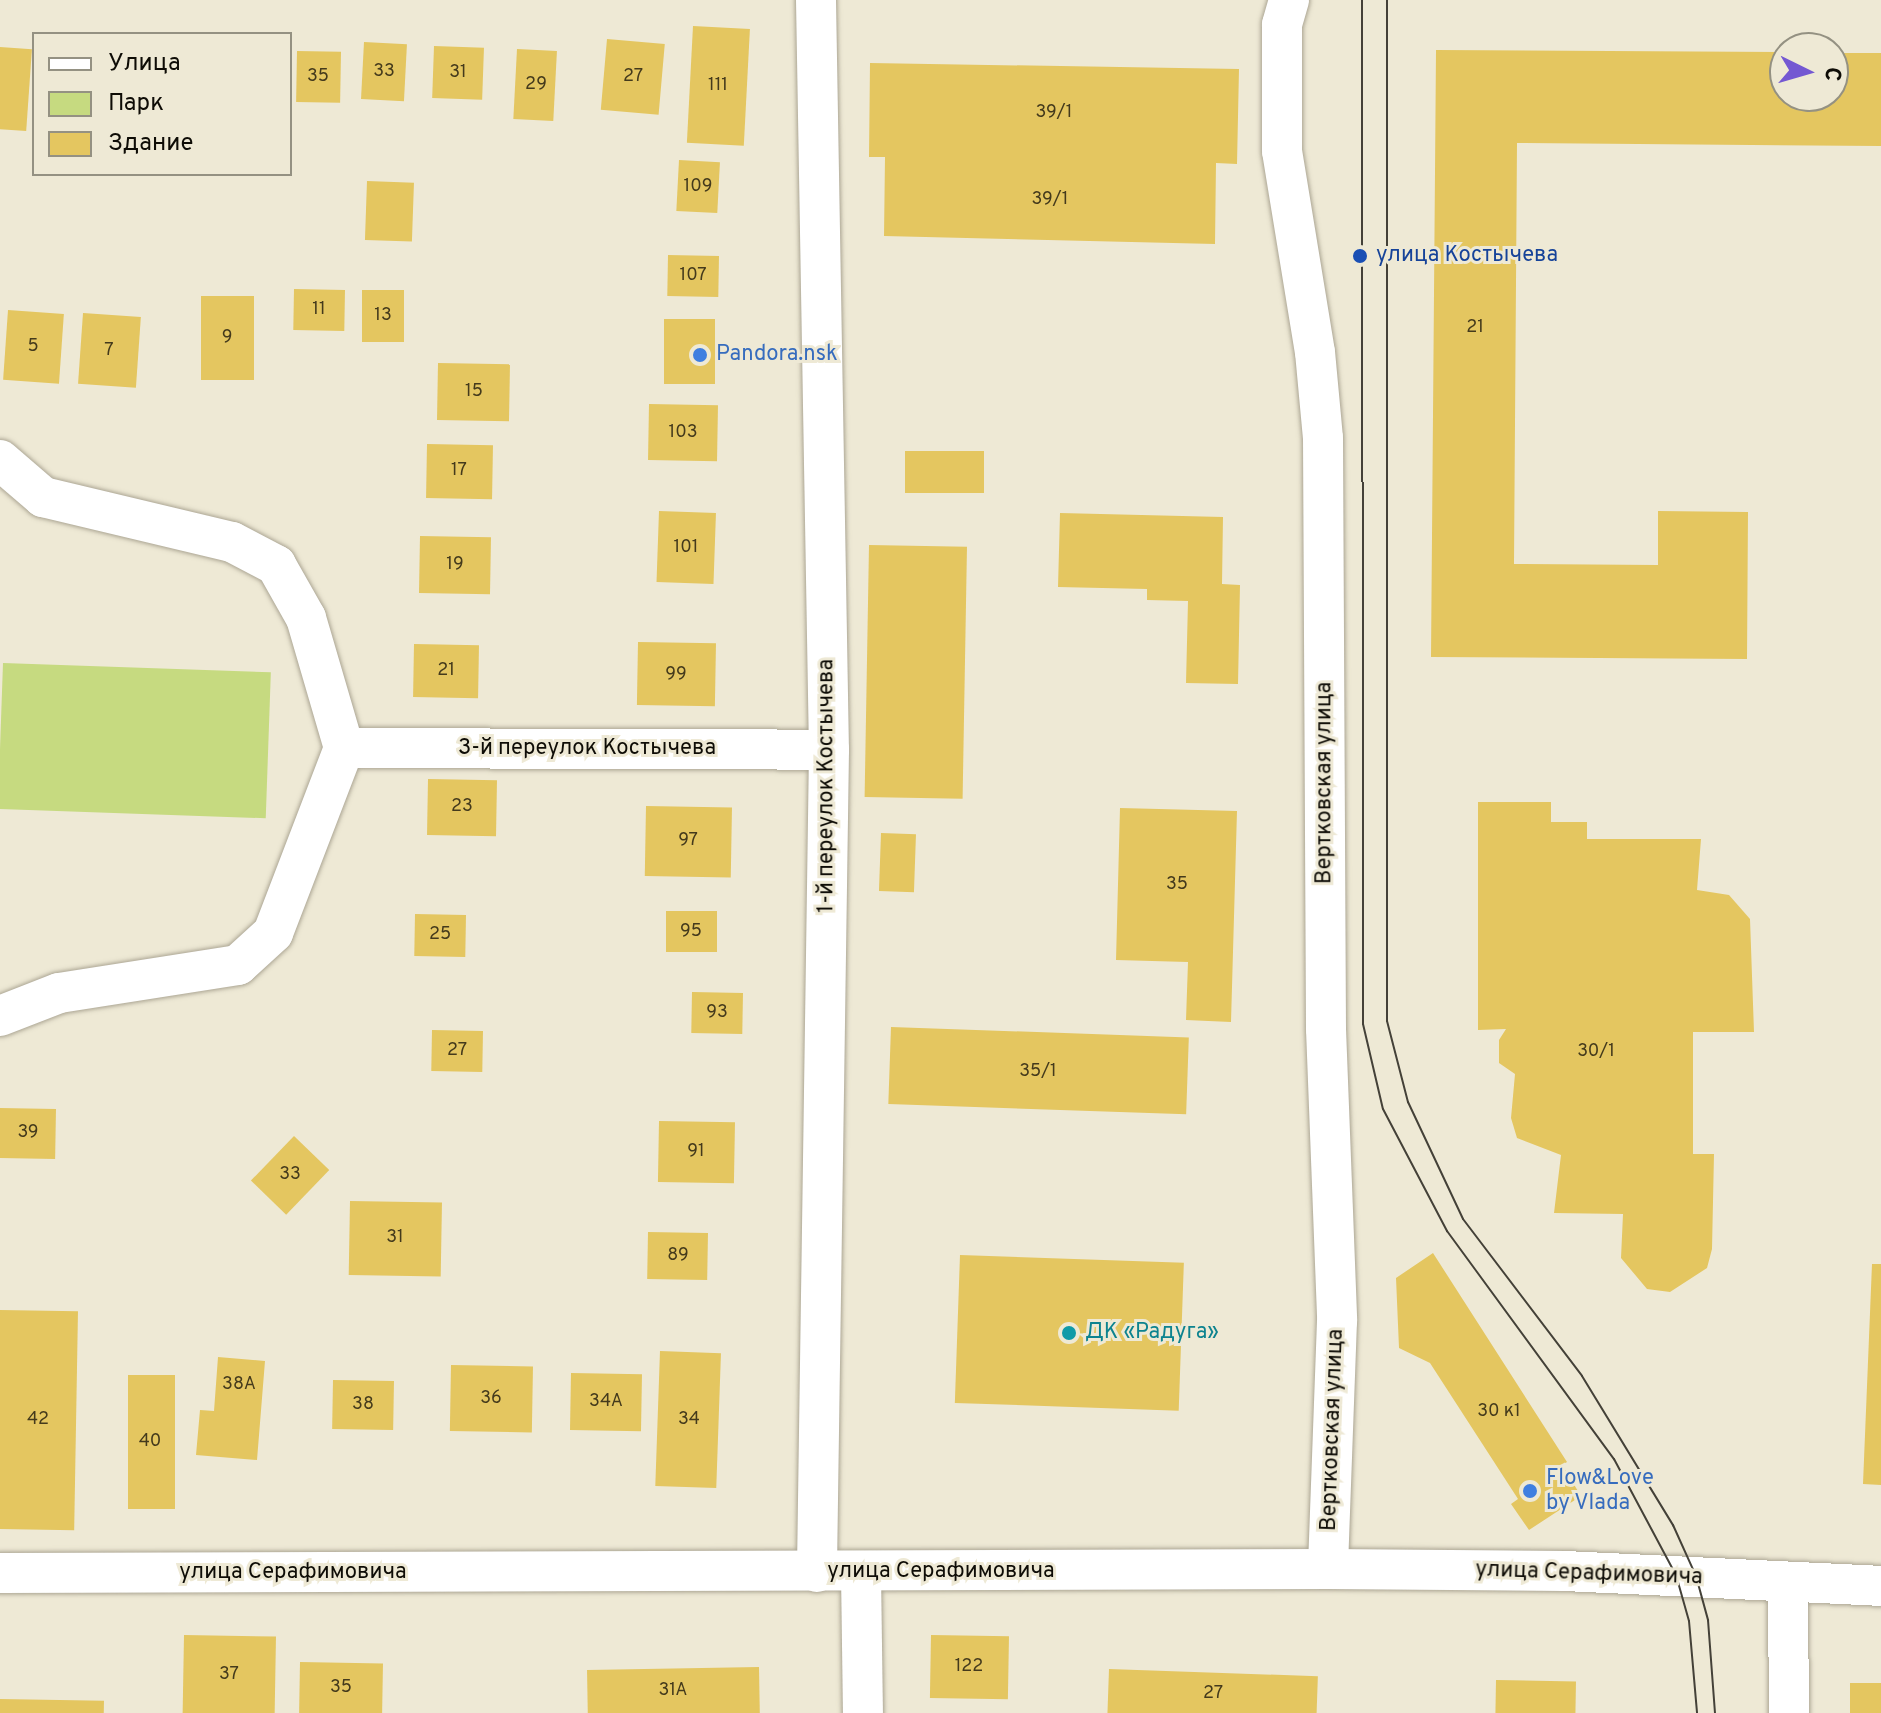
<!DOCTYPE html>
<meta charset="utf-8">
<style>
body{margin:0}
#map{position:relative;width:1881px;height:1713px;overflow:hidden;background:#eee9d5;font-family:Overpass,sans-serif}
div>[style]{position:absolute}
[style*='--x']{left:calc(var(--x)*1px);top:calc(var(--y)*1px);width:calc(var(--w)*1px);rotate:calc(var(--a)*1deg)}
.green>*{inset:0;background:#c6da80;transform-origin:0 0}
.building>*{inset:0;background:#e4c660;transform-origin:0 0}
.roads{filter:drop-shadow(0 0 2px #aca694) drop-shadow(0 0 2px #aca694)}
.minor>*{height:40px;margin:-20px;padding:0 20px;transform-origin:20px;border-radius:20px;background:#fff}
.tram>*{height:2px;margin:-1px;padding:0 1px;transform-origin:1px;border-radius:1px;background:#444138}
.dots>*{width:22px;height:22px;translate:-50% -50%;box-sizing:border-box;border:4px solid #eee9d5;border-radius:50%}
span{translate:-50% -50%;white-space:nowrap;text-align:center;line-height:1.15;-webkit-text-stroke:6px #eee9d5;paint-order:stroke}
.number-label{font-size:18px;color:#443a1c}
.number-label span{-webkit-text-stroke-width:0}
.transit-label{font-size:22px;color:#164399}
.left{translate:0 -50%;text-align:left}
.shop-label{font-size:22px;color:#366cbe}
.street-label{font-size:22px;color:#0e0c06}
.culture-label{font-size:22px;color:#0d838f}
.legend{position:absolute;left:32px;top:32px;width:260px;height:144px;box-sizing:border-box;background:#eee9d5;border:2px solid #949182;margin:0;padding:10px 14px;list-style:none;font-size:24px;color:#0e0c06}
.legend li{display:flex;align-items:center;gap:16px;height:40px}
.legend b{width:40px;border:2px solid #949182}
.north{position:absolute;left:1769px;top:32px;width:80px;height:80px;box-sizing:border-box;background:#eee9d5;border:2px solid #949182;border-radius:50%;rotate:95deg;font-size:22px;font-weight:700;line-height:32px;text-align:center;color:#0e0c06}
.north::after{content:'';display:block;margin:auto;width:28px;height:36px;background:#7458d2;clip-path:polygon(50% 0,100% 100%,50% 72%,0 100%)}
</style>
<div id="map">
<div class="green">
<i style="left:3px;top:663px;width:268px;height:146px;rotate:2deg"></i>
</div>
<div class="building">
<i style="left:693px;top:26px;width:57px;height:117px;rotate:3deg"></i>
<i style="left:607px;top:39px;width:58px;height:71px;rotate:5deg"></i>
<i style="left:364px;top:42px;width:43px;height:57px;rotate:3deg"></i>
<i style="left:434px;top:46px;width:50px;height:52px;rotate:2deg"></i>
<i style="left:0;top:47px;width:32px;height:82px;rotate:4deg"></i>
<i style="left:517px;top:49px;width:40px;height:70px;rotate:3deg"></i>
<i style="clip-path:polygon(1436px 50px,1785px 52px,1785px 96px,1833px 96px,1833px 53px,1881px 53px,1881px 146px,1517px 143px,1514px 564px,1658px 565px,1658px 511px,1748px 512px,1747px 659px,1431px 657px)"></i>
<i style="left:297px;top:51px;width:44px;height:51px;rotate:1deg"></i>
<i style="clip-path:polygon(870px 63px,1239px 69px,1237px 164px,1216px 163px,1215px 244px,884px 236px,885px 157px,869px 157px)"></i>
<i style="left:679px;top:160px;width:41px;height:51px;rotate:3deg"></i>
<i style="left:367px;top:181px;width:47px;height:59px;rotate:2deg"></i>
<i style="left:668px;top:255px;width:51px;height:41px;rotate:1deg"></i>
<i style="left:294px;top:289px;width:51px;height:41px;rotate:1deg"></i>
<i style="left:404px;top:290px;width:52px;height:42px;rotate:90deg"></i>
<i style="left:201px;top:296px;width:53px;height:84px"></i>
<i style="left:8px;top:310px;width:56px;height:70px;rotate:4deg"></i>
<i style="left:83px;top:313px;width:58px;height:71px;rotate:4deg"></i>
<i style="left:664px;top:319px;width:51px;height:65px"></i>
<i style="left:438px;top:363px;width:72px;height:57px;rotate:1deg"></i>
<i style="left:649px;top:404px;width:69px;height:56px;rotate:1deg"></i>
<i style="left:427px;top:444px;width:66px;height:54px;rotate:1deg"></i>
<i style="left:905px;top:451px;width:79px;height:42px"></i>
<i style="left:659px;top:511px;width:57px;height:71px;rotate:2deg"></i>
<i style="clip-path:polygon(1060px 513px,1223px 517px,1222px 584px,1240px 585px,1238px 684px,1186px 683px,1188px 601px,1147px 600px,1147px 589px,1058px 587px)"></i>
<i style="left:420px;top:536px;width:71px;height:57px;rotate:1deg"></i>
<i style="left:869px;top:545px;width:98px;height:252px;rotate:1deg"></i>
<i style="left:638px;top:642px;width:78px;height:63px;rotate:1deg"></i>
<i style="left:414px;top:644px;width:65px;height:53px;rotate:1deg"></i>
<i style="left:428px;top:779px;width:69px;height:56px;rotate:1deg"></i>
<i style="clip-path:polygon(1478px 802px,1551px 802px,1551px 822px,1587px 822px,1587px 839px,1701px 839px,1697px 890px,1729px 895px,1750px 919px,1754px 1032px,1693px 1032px,1693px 1154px,1714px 1154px,1712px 1249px,1707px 1268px,1670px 1292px,1647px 1289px,1621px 1258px,1623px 1214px,1554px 1213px,1561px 1155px,1517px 1138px,1511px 1118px,1515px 1074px,1499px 1063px,1499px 1040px,1506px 1029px,1478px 1030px)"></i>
<i style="left:646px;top:806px;width:86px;height:70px;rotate:1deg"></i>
<i style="clip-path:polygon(1120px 808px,1237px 811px,1231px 1022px,1186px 1020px,1188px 962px,1116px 960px)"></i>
<i style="left:881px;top:833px;width:35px;height:58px;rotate:2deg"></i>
<i style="left:666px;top:911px;width:51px;height:41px"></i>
<i style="left:415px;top:914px;width:51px;height:42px;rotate:1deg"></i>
<i style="left:692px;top:992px;width:51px;height:41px;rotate:1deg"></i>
<i style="left:891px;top:1027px;width:298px;height:77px;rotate:2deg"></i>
<i style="left:432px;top:1030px;width:51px;height:41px;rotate:1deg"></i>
<i style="left:0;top:1108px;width:56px;height:50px;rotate:1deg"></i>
<i style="left:659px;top:1121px;width:76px;height:61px;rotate:1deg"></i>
<i style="left:294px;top:1136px;width:49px;height:62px;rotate:44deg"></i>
<i style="left:350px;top:1201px;width:92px;height:74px;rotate:1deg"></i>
<i style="left:648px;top:1232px;width:60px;height:47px;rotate:1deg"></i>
<i style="clip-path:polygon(1433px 1253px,1567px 1462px,1562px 1465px,1581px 1496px,1529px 1530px,1511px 1504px,1518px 1499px,1430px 1363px,1399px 1348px,1396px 1278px)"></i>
<i style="left:960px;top:1255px;width:224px;height:148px;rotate:2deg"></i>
<i style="clip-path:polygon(1872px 1264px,1881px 1264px,1881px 1485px,1863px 1484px)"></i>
<i style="left:0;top:1310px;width:78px;height:219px;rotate:1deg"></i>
<i style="left:660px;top:1351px;width:61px;height:135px;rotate:2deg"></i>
<i style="clip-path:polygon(218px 1357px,265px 1361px,257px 1460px,196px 1455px,200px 1410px,214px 1411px)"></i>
<i style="left:451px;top:1365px;width:82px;height:66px;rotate:1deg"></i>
<i style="left:571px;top:1373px;width:71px;height:57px;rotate:1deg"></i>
<i style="left:128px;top:1375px;width:47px;height:134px"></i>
<i style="left:333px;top:1380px;width:61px;height:49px;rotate:1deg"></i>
<i style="left:184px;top:1635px;width:92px;height:78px;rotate:1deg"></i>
<i style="left:931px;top:1635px;width:78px;height:63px;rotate:1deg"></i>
<i style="left:300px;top:1662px;width:83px;height:51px;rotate:1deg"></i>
<i style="left:759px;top:1667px;width:46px;height:172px;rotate:89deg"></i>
<i style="left:1109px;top:1669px;width:209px;height:44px;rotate:2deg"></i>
<i style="left:1496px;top:1680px;width:80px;height:33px;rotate:1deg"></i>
<i style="left:1850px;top:1683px;width:31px;height:30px"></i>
<i style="left:0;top:1699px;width:104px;height:14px;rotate:1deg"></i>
</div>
<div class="roads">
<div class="minor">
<i style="--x:816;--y:0;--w:750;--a:89.01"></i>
<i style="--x:829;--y:750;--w:822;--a:90.84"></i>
<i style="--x:1289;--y:0;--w:26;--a:106"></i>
<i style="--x:1282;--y:25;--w:126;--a:90"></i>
<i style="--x:1282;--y:151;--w:204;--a:80.7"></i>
<i style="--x:1315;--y:352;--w:86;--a:84.7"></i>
<i style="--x:1323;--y:438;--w:591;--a:89.71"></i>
<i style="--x:1326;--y:1029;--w:292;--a:87.8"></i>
<i style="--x:1337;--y:1321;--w:248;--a:92.1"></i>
<i style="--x:0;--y:460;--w:57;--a:40.7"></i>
<i style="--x:43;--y:497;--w:194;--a:13.4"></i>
<i style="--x:232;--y:542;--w:50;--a:27.6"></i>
<i style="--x:276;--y:565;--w:61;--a:60.5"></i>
<i style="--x:306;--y:618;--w:135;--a:73.7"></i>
<i style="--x:344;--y:748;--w:198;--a:111"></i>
<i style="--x:273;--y:933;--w:47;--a:137.6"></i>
<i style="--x:238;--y:965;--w:181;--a:171.1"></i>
<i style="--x:59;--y:993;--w:63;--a:158.7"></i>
<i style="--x:344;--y:748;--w:485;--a:0.2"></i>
<i style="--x:0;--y:1573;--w:1328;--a:-0.17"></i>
<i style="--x:1328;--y:1569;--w:237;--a:0.5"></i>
<i style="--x:1565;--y:1571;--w:316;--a:2.7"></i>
<i style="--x:861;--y:1573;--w:140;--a:89.2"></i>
<i style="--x:1788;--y:1585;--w:128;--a:89.6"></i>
</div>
</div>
<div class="tram">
<i style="--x:1362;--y:0;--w:1024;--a:89.94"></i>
<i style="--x:1363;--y:1024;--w:87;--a:76.8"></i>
<i style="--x:1383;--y:1109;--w:138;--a:62.3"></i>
<i style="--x:1447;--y:1231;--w:283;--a:53.8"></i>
<i style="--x:1614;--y:1459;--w:132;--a:61.9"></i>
<i style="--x:1676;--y:1575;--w:48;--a:74.2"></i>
<i style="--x:1689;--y:1621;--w:92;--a:85"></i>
<i style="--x:1387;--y:0;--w:1021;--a:90"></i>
<i style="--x:1387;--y:1021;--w:84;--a:75.5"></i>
<i style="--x:1408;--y:1102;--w:129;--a:64.8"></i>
<i style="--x:1463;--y:1219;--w:197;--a:52.8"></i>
<i style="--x:1582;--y:1376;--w:175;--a:58.6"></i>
<i style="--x:1673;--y:1525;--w:56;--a:65.7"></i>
<i style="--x:1696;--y:1576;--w:46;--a:74.7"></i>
<i style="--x:1708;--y:1620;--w:93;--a:85.7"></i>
</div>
<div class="dots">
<i style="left:1360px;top:256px;background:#1a4fb4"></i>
<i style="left:700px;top:355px;background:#3f7fe0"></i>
<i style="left:1069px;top:1333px;background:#0f9aa8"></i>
<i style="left:1530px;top:1491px;background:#3f7fe0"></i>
</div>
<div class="number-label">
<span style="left:384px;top:72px">33</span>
<span style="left:458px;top:73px">31</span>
<span style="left:318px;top:77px">35</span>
<span style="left:633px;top:77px">27</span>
<span style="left:536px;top:85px">29</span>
<span style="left:718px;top:86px">111</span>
<span style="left:1054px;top:113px">39/1</span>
<span style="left:698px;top:187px">109</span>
<span style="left:1050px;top:200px">39/1</span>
<span style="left:693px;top:276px">107</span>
<span style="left:319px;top:310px">11</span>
<span style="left:383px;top:316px">13</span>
<span style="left:1475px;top:328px">21</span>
<span style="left:227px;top:338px">9</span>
<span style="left:33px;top:347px">5</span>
<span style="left:109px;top:351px">7</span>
<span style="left:474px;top:392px">15</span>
<span style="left:683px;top:433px">103</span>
<span style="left:459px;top:471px">17</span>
<span style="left:686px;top:548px">101</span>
<span style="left:455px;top:565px">19</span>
<span style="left:446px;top:671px">21</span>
<span style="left:676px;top:675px">99</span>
<span style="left:462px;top:807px">23</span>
<span style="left:688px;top:841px">97</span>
<span style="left:1177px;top:885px">35</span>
<span style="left:691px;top:932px">95</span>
<span style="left:440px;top:935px">25</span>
<span style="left:717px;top:1013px">93</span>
<span style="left:457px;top:1051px">27</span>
<span style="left:1596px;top:1052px">30/1</span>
<span style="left:1038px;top:1072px">35/1</span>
<span style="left:28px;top:1133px">39</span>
<span style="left:696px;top:1152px">91</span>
<span style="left:290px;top:1175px">33</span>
<span style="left:395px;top:1238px">31</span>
<span style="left:678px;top:1256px">89</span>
<span style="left:239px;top:1385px">38А</span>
<span style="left:491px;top:1399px">36</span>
<span style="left:606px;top:1402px">34А</span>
<span style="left:363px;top:1405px">38</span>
<span style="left:1499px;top:1412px">30 к1</span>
<span style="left:38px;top:1420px">42</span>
<span style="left:689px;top:1420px">34</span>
<span style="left:150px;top:1442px">40</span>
<span style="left:969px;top:1667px">122</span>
<span style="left:229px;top:1675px">37</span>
<span style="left:341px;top:1688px">35</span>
<span style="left:673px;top:1691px">31А</span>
<span style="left:1213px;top:1694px">27</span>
</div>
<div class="transit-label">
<span class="left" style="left:1376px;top:256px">улица Костычева</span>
</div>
<div class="shop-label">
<span class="left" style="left:716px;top:355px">Pandora.nsk</span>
<span class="left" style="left:1546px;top:1491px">Flow&amp;Love<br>by Vlada</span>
</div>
<div class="street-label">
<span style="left:587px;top:749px">3-й переулок Костычева</span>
<span style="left:1325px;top:783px;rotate:-90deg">Вертковская улица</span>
<span style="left:827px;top:786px;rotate:-90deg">1-й переулок Костычева</span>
<span style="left:1333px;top:1430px;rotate:-88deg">Вертковская улица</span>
<span style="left:941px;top:1572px">улица Серафимовича</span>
<span style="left:293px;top:1573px">улица Серафимовича</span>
<span style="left:1589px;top:1574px;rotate:2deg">улица Серафимовича</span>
</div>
<div class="culture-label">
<span class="left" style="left:1085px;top:1333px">ДК «Радуга»</span>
</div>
<ul class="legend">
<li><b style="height:10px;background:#fff"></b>Улица</li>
<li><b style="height:22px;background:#c6da80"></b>Парк</li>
<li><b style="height:22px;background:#e4c660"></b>Здание</li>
</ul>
<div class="north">С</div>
</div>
